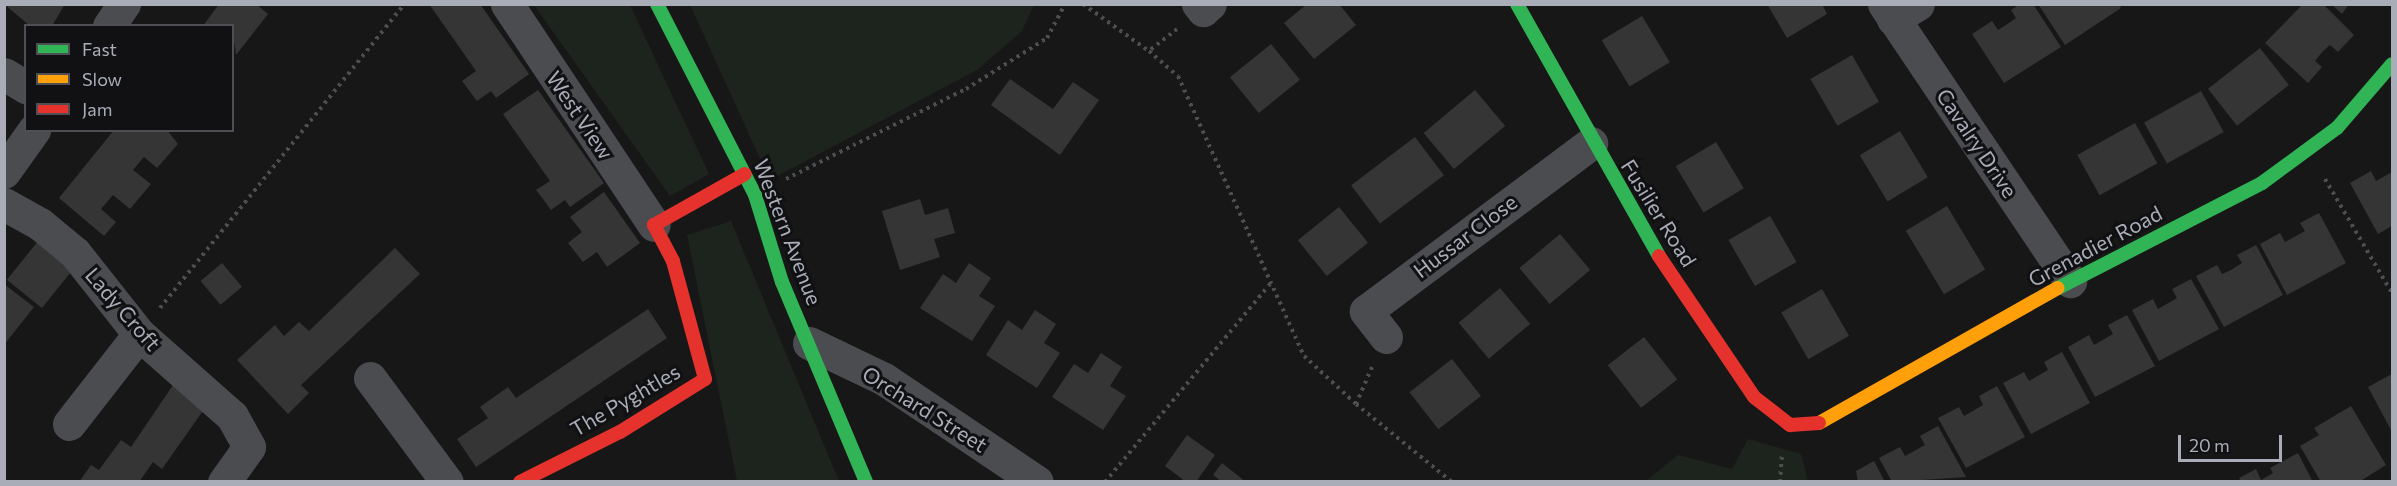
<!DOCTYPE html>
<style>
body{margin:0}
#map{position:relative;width:2397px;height:486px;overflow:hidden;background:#171717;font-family:Commissioner,sans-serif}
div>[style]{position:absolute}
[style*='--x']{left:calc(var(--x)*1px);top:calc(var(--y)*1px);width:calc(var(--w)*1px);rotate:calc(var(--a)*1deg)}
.green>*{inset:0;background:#1d241e}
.building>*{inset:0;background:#353536;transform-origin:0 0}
.path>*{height:4px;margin-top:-2px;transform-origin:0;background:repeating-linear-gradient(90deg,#4d4e52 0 3px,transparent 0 7.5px)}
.street>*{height:33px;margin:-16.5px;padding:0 16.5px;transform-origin:16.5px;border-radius:16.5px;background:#4b4c50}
.fast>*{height:14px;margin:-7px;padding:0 7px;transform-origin:7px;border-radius:7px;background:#30b455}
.slow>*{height:14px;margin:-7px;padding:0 7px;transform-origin:7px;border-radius:7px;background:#ff9f0a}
.jam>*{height:14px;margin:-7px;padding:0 7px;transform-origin:7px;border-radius:7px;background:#e5322d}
span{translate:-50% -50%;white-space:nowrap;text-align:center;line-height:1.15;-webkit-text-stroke:6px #111113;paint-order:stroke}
.street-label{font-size:21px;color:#a8adb8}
.frame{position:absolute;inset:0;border:6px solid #a8adb8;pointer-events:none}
.legend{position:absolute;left:24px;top:24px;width:210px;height:108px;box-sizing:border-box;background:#111113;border:2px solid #4d4f55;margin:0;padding:8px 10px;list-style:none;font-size:18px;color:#a8adb8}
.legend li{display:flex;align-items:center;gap:12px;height:30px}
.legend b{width:30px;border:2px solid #4d4f55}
.scale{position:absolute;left:2178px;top:435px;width:104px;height:27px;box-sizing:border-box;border:3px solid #a8adb8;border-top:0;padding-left:8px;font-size:18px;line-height:21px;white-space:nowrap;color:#a8adb8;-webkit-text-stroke:4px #111113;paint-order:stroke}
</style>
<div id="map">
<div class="green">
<i style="clip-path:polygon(534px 5px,630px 5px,709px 174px,670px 196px)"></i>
<i style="clip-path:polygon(690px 5px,1034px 5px,1022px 31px,977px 70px,770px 180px)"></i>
<i style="clip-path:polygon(731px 221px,839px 481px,737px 481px,687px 235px)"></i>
<i style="clip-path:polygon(1748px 439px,1801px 454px,1808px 481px,1646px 481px,1678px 455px,1732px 469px)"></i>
</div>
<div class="building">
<i style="clip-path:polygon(4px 4px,65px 4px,52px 26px,30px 26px)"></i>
<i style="clip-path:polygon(219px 4px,256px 4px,268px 14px,236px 55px,232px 26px,203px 26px)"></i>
<i style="clip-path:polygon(429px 4px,480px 4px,529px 74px,496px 98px,491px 91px,477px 101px,462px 81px,476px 71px)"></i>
<i style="clip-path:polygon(1307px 4px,1339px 4px,1356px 25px,1314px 59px,1284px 23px)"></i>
<i style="clip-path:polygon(1767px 4px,1822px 4px,1827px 14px,1787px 38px)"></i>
<i style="clip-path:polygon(2020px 4px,2033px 4px,2061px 47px,2004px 83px,1972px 34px,1992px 21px,1998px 30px,2006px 25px,2016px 18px,2011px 10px)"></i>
<i style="clip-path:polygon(2038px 4px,2119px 4px,2121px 8px,2065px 45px)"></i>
<i style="clip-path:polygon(2303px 4px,2323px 4px,2354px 35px,2338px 52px,2330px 45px,2323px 51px,2315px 61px,2322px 67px,2308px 83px,2265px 43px)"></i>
<i style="clip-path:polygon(2331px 4px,2349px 4px,2342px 14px)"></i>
<i style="left:1642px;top:16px;width:54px;height:47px;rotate:59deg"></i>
<i style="left:1271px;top:44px;width:46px;height:53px;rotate:51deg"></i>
<i style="left:2260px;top:48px;width:47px;height:66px;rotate:52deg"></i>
<i style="left:1852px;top:55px;width:54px;height:48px;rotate:60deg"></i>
<i style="clip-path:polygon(1010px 79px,1053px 109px,1073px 82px,1099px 100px,1060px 155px,991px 105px)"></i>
<i style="clip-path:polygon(538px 90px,604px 183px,570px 207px,565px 200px,551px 210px,543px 199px,536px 190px,550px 181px,503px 114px)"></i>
<i style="left:1475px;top:90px;width:47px;height:67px;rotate:50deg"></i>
<i style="left:2201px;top:91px;width:47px;height:65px;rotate:61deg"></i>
<i style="left:2135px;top:123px;width:46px;height:66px;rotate:61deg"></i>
<i style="clip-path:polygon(114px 130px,167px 130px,178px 144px,157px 168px,144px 157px,133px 170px,151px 184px,130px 209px,113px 195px,101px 209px,116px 222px,104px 236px,59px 198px)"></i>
<i style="left:1900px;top:131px;width:54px;height:47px;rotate:59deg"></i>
<i style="left:1415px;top:137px;width:48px;height:80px;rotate:53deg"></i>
<i style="left:1716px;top:142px;width:54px;height:47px;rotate:59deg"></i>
<i style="clip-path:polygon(2371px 171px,2376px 181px,2392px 172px,2392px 226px,2378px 234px,2350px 183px)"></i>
<i style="clip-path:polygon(604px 192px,640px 243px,607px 267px,597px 252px,583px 262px,568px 243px,582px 232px,570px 217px)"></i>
<i style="clip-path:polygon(920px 199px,925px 215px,948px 208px,955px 233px,934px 239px,940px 257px,900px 270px,882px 211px)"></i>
<i style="left:1947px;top:206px;width:74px;height:48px;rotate:59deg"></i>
<i style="left:1339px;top:207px;width:46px;height:53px;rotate:51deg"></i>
<i style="clip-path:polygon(2319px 213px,2346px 263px,2287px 295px,2260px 244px,2280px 233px,2285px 242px,2305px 231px,2300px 223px)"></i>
<i style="left:1770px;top:216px;width:53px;height:48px;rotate:60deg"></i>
<i style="left:1560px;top:234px;width:47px;height:53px;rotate:50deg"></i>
<i style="left:39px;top:240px;width:45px;height:51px;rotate:39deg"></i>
<i style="clip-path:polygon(2256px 245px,2283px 295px,2224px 327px,2196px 276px,2217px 265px,2222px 274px,2231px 270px,2242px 263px,2237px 255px)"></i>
<i style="clip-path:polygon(395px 248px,420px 274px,301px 385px,309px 393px,288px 414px,237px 360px,275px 325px,284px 336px,299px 322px,309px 331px)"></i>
<i style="left:222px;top:263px;width:31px;height:28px;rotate:50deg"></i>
<i style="clip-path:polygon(969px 263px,991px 278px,979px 296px,995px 306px,972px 341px,920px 308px,943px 274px,956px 283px)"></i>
<i style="clip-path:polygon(2191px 279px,2219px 329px,2159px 361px,2132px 310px,2153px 299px,2158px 309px,2177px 298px,2172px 289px)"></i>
<i style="clip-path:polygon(4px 284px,34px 307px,4px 345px)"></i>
<i style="left:1500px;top:288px;width:47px;height:54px;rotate:50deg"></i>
<i style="left:1822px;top:289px;width:54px;height:47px;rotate:60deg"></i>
<i style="clip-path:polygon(648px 309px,667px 338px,476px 467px,457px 439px,488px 418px,480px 407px,508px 387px,516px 398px)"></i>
<i style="clip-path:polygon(1035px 310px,1056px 324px,1044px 343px,1060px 353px,1037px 388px,986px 355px,1008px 320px,1022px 330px)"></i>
<i style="clip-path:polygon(2127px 315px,2155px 366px,2095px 397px,2068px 347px,2089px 335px,2094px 345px,2113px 334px,2108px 325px)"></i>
<i style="left:1644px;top:337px;width:54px;height:46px;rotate:52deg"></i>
<i style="clip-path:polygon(2062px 352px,2090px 403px,2031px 434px,2003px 383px,2024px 372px,2029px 381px,2048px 370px,2044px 362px)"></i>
<i style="clip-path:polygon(1101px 353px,1122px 367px,1110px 386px,1126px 396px,1103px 430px,1052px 397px,1074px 364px,1088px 373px)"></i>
<i style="left:1452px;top:359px;width:47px;height:54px;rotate:52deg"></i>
<i style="clip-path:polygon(2392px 374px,2392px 432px,2368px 387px)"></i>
<i style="clip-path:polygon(173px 385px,205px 408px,162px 469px,153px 462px,139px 482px,79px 482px,91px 465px,99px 470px,121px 440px,131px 447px)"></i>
<i style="clip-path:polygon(1997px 386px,2025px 437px,1966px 468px,1938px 418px,1959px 407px,1964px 416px,1983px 405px,1979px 396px)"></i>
<i style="clip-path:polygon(2351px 406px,2386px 465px,2359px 482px,2321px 482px,2300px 446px,2319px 435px,2314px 428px)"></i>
<i style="clip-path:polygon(1938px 426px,1966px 477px,1892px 482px,1879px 458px,1900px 447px,1905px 456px,1925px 445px,1920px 436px)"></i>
<i style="clip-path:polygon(1187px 435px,1215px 455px,1196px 482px,1186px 482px,1165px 466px)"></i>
<i style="clip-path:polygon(2298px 453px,2313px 482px,2241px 482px,2239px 478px,2256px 469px,2261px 480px,2273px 473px,2270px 468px)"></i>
<i style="clip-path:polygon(1874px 461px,1885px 482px,1858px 482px,1856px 471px)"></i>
<i style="clip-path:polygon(1222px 463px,1246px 482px,1222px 482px,1213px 475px)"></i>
</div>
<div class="path">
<i style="--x:1083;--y:4;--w:81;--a:35.5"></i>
<i style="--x:1177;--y:29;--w:36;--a:142"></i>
<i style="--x:1149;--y:51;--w:38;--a:41"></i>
<i style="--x:1178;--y:76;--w:307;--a:65.8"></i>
<i style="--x:1304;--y:356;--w:71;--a:42.7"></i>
<i style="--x:786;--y:179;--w:201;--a:-26.6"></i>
<i style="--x:966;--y:89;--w:96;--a:-32.2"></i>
<i style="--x:1047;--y:38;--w:38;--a:-62"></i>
<i style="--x:2325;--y:179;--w:132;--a:59.6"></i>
<i style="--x:160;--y:308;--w:390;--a:-51.2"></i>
<i style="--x:1372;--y:367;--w:40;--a:113.4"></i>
<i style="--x:1356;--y:404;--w:124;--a:39.1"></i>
<i style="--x:1105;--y:482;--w:259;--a:-50.2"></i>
<i style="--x:1780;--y:482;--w:27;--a:-86"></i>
</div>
<div class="street">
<i style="--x:507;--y:4;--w:265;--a:56.4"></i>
<i style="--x:1198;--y:4;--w:8;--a:50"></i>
<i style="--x:1203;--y:10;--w:9;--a:-41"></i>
<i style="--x:1884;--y:4;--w:334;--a:56.1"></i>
<i style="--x:1893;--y:19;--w:29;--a:-31"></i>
<i style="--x:109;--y:26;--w:27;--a:-56"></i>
<i style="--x:4;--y:74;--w:26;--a:31"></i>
<i style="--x:4;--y:172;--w:52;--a:-54.5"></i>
<i style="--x:4;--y:204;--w:41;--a:29.1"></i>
<i style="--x:40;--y:224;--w:45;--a:39.6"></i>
<i style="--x:75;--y:253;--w:103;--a:51.7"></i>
<i style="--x:139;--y:334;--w:124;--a:41.4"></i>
<i style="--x:232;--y:416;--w:35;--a:61"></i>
<i style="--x:249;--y:447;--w:43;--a:125.5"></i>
<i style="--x:1386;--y:337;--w:33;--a:-128"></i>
<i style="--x:1366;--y:311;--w:281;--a:-36.7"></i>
<i style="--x:809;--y:343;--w:83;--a:25.6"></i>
<i style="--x:884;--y:379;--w:184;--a:33.9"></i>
<i style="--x:370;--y:378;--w:129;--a:53.5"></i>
<i style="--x:69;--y:424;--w:114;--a:-52.1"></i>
</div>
<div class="fast">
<i style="--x:657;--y:4;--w:215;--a:62.8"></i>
<i style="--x:755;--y:195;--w:91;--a:72.8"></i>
<i style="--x:782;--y:282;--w:217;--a:67.2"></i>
<i style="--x:1517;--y:4;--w:289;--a:60.6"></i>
<i style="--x:2058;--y:288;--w:229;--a:-27.2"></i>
<i style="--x:2262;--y:183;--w:93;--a:-36.3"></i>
<i style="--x:2337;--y:128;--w:84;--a:-49.3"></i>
</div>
<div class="slow">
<i style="--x:1819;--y:423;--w:274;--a:-29.5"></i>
</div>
<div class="jam">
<i style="--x:1659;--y:256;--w:170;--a:56"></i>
<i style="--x:1754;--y:397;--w:46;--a:37.9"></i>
<i style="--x:1790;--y:425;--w:29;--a:-4"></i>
<i style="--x:520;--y:482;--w:112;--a:-26.6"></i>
<i style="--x:620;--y:432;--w:100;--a:-31.9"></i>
<i style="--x:705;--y:379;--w:122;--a:-105.2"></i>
<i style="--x:673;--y:261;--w:41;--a:-117.8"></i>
<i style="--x:654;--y:225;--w:104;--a:-29.3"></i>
</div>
<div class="street-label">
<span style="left:580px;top:115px;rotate:56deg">West View</span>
<span style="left:1977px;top:143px;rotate:56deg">Cavalry Drive</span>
<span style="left:1659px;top:213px;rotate:58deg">Fusilier Road</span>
<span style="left:788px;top:232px;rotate:69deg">Western Avenue</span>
<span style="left:1465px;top:236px;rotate:-37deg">Hussar Close</span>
<span style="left:2095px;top:246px;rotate:-28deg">Grenadier Road</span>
<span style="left:123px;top:309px;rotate:49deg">Lady Croft</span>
<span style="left:625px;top:400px;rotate:-30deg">The Pyghtles</span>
<span style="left:925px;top:409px;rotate:32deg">Orchard Street</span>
</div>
<div class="frame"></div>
<ul class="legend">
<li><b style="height:8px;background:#30b455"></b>Fast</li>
<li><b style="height:8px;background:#ff9f0a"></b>Slow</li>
<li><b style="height:8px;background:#e5322d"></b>Jam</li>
</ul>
<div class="scale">20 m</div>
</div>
